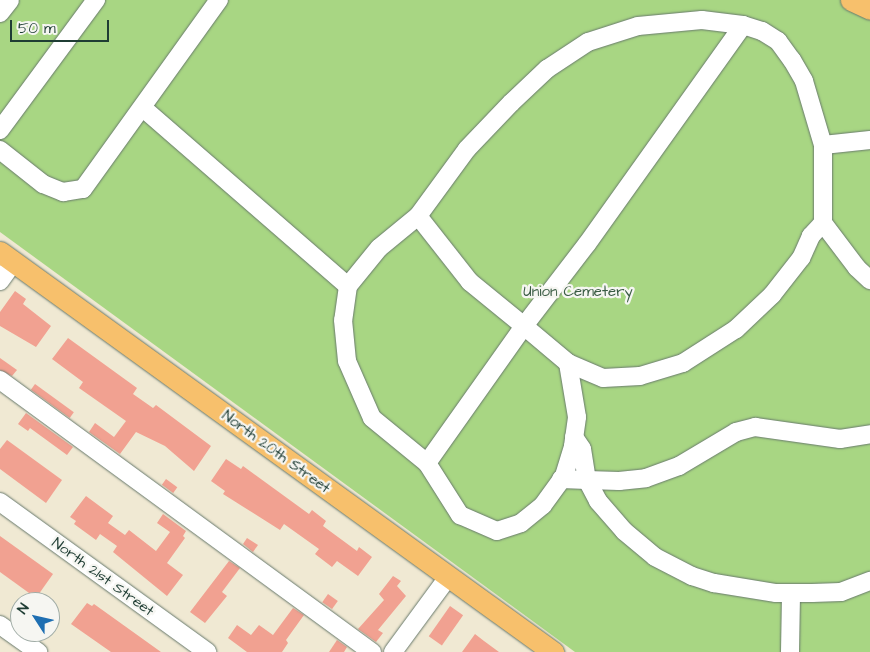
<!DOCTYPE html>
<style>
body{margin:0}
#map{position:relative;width:870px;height:652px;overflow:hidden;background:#f0e9d3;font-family:"Architects Daughter",sans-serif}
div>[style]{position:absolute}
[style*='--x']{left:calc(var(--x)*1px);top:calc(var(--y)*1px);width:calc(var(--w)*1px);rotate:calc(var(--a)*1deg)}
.green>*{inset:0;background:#a8d683}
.building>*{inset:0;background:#f1a191;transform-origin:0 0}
.roads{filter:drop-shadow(0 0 1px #68796c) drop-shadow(0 0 1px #68796c)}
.minor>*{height:18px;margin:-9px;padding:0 9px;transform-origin:9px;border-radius:9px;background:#fff}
.major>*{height:21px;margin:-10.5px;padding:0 10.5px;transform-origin:10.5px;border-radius:10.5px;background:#f7c06c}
span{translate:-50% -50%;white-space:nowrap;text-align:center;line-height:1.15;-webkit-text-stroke:4.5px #f6f6f2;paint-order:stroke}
.park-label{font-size:15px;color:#3a5c44}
.street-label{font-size:15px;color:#1f3d34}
.north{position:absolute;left:10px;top:592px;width:50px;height:50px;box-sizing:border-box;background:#f6f6f2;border:1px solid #a0aca6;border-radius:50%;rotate:305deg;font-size:14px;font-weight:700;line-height:20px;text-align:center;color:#1f3d34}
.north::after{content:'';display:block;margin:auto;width:18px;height:22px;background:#1f6fb2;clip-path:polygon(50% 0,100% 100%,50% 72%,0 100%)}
.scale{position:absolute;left:10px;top:20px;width:99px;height:22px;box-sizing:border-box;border:2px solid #1f3d34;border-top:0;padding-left:6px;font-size:15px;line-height:18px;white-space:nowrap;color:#1f3d34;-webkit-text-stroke:4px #f6f6f2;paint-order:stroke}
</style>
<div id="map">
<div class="green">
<i style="clip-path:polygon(10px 0,851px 0,870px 8px,870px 652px,575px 652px,0 232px,0 13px)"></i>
</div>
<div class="building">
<i style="clip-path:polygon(15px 291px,26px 299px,23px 304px,51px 326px,36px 347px,0 326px,0 312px)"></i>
<i style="clip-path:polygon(68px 338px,137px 388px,133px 394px,153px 408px,156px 405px,211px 446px,194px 471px,165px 446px,136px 432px,120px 454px,89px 432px,95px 423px,114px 437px,126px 421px,79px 388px,83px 382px,52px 359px)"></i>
<i style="clip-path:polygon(0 358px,17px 370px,12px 376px,0 370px)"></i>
<i style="left:35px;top:384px;width:48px;height:7px;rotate:36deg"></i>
<i style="clip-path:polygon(26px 413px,73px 447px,67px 455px,30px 428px,28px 431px,18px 424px)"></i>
<i style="clip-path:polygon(7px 440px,62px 480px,46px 503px,0 469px,0 449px)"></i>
<i style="clip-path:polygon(226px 459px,241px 469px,243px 466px,309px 514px,312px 510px,326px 521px,323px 526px,357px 551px,359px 547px,372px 557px,358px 576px,337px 561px,332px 567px,315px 554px,319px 549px,284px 524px,280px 530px,223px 494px,225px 491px,211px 481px)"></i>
<i style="left:166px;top:479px;width:14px;height:7px;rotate:36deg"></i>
<i style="clip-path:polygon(86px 496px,113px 516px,108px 523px,125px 535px,129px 530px,156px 551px,170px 532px,157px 523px,163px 514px,186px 531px,183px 536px,185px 538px,167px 563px,183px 575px,167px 596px,113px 552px,117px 546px,100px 534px,96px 540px,74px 524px,76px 521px,70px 517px)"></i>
<i style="clip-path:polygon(0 536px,53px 574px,36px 598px,0 572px)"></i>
<i style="clip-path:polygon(247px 538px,258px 545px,253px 552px,243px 544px)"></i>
<i style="clip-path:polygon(229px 561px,240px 568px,222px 592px,227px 596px,205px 623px,190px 612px)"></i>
<i style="clip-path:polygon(393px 576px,401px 581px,397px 586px,406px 596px,378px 630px,383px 633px,376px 642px,358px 629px,384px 600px,379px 594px)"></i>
<i style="left:328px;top:594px;width:12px;height:10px;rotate:35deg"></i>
<i style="clip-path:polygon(87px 603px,92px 606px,94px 604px,161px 652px,111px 652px,71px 624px)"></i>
<i style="left:450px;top:606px;width:16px;height:37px;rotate:35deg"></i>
<i style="clip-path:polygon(293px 608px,304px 615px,286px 640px,288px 643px,282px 652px,247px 652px,228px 638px,237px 625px,251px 635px,259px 625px,273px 635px)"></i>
<i style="clip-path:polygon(475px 634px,484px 641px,499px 652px,462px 652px)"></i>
<i style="clip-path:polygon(337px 640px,347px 647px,344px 652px,329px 652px)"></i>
</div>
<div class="roads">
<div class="minor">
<i style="--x:0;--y:13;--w:16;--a:-52"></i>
<i style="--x:143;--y:108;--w:271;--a:41"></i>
<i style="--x:0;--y:130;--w:162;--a:-53.6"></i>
<i style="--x:870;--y:140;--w:47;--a:173.9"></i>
<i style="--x:823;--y:145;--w:78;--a:90"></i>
<i style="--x:823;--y:223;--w:56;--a:52.9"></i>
<i style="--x:857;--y:268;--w:18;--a:43"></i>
<i style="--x:0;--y:150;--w:55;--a:38.3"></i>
<i style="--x:43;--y:184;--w:22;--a:22"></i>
<i style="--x:63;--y:192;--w:20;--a:-9"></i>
<i style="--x:83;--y:189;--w:233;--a:-54.3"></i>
<i style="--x:418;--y:216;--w:50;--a:140.6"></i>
<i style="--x:379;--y:248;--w:49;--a:129.2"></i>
<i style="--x:348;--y:286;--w:34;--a:98"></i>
<i style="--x:343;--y:320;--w:41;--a:84.4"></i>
<i style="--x:347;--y:361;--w:62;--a:66.3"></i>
<i style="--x:372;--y:418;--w:71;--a:39.3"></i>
<i style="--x:427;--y:463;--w:168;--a:-54.7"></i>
<i style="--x:524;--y:326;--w:70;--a:-140.8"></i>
<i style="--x:470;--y:282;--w:84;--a:-128.2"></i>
<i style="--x:418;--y:216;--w:83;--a:-53.8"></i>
<i style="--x:467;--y:149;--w:64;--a:-46.3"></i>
<i style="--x:511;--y:103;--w:50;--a:-43.4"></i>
<i style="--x:547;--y:69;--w:49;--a:-33.4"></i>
<i style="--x:588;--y:42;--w:52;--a:-17.7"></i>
<i style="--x:638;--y:26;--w:64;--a:-5.4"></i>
<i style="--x:702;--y:20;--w:41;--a:7"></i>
<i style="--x:823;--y:223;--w:18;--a:133"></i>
<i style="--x:811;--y:236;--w:24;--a:114"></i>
<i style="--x:801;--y:258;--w:47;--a:128.1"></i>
<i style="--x:772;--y:295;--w:50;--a:136.6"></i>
<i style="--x:736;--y:329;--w:63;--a:147.3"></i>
<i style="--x:683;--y:363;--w:45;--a:163.2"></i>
<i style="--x:640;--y:376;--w:37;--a:177"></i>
<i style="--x:603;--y:378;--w:38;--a:-157"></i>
<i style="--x:568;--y:363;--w:57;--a:-139.9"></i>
<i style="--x:524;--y:326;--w:103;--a:-52.5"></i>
<i style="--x:587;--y:244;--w:269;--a:-54.5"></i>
<i style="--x:743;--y:25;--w:20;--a:18"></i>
<i style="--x:762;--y:31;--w:19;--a:32"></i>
<i style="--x:778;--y:41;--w:24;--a:54"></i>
<i style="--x:792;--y:60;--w:24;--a:60"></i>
<i style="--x:804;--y:81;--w:67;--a:73.5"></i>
<i style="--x:0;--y:281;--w:24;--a:-54"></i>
<i style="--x:0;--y:380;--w:461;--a:36.2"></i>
<i style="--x:574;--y:437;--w:14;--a:56"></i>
<i style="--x:582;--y:449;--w:31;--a:81"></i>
<i style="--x:587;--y:480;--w:32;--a:2"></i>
<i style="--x:619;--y:481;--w:27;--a:-6"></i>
<i style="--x:646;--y:478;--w:35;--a:-20"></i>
<i style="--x:679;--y:466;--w:66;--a:-30.8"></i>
<i style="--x:736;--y:432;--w:20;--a:-15"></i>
<i style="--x:755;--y:427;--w:86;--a:8"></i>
<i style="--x:840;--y:439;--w:30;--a:-9"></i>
<i style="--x:427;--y:463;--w:62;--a:57.6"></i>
<i style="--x:460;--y:515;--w:40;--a:23.4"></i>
<i style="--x:497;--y:531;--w:25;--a:-18"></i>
<i style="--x:521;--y:523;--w:28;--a:-39"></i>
<i style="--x:543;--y:505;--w:36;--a:-54"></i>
<i style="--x:564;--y:476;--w:31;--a:-73"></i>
<i style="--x:573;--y:446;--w:29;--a:-82"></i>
<i style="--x:577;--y:417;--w:55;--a:-99.5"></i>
<i style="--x:561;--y:479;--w:26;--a:2"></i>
<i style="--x:587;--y:480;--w:24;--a:62"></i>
<i style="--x:598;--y:501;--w:40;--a:49"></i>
<i style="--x:624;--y:531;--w:40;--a:40"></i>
<i style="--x:655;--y:557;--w:42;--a:27.2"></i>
<i style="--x:692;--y:576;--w:23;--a:18"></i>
<i style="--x:714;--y:583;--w:63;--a:9.2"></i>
<i style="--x:776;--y:593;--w:36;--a:0"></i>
<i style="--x:812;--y:593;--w:29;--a:-2"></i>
<i style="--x:841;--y:592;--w:31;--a:-21"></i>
<i style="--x:0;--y:502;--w:256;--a:35.9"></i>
<i style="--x:0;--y:625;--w:47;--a:35.4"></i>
<i style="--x:393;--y:652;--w:93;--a:-53.7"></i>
<i style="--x:790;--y:652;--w:59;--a:-89"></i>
</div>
<div class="major">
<i style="--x:851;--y:0;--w:21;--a:25"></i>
<i style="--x:0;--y:252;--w:683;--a:35.88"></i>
</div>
</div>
<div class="park-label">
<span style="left:578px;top:292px">Union Cemetery</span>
</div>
<div class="street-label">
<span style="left:276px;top:452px;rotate:36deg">North 20th Street</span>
<span style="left:103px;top:577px;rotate:36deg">North 21st Street</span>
</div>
<div class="north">N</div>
<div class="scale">50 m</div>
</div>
